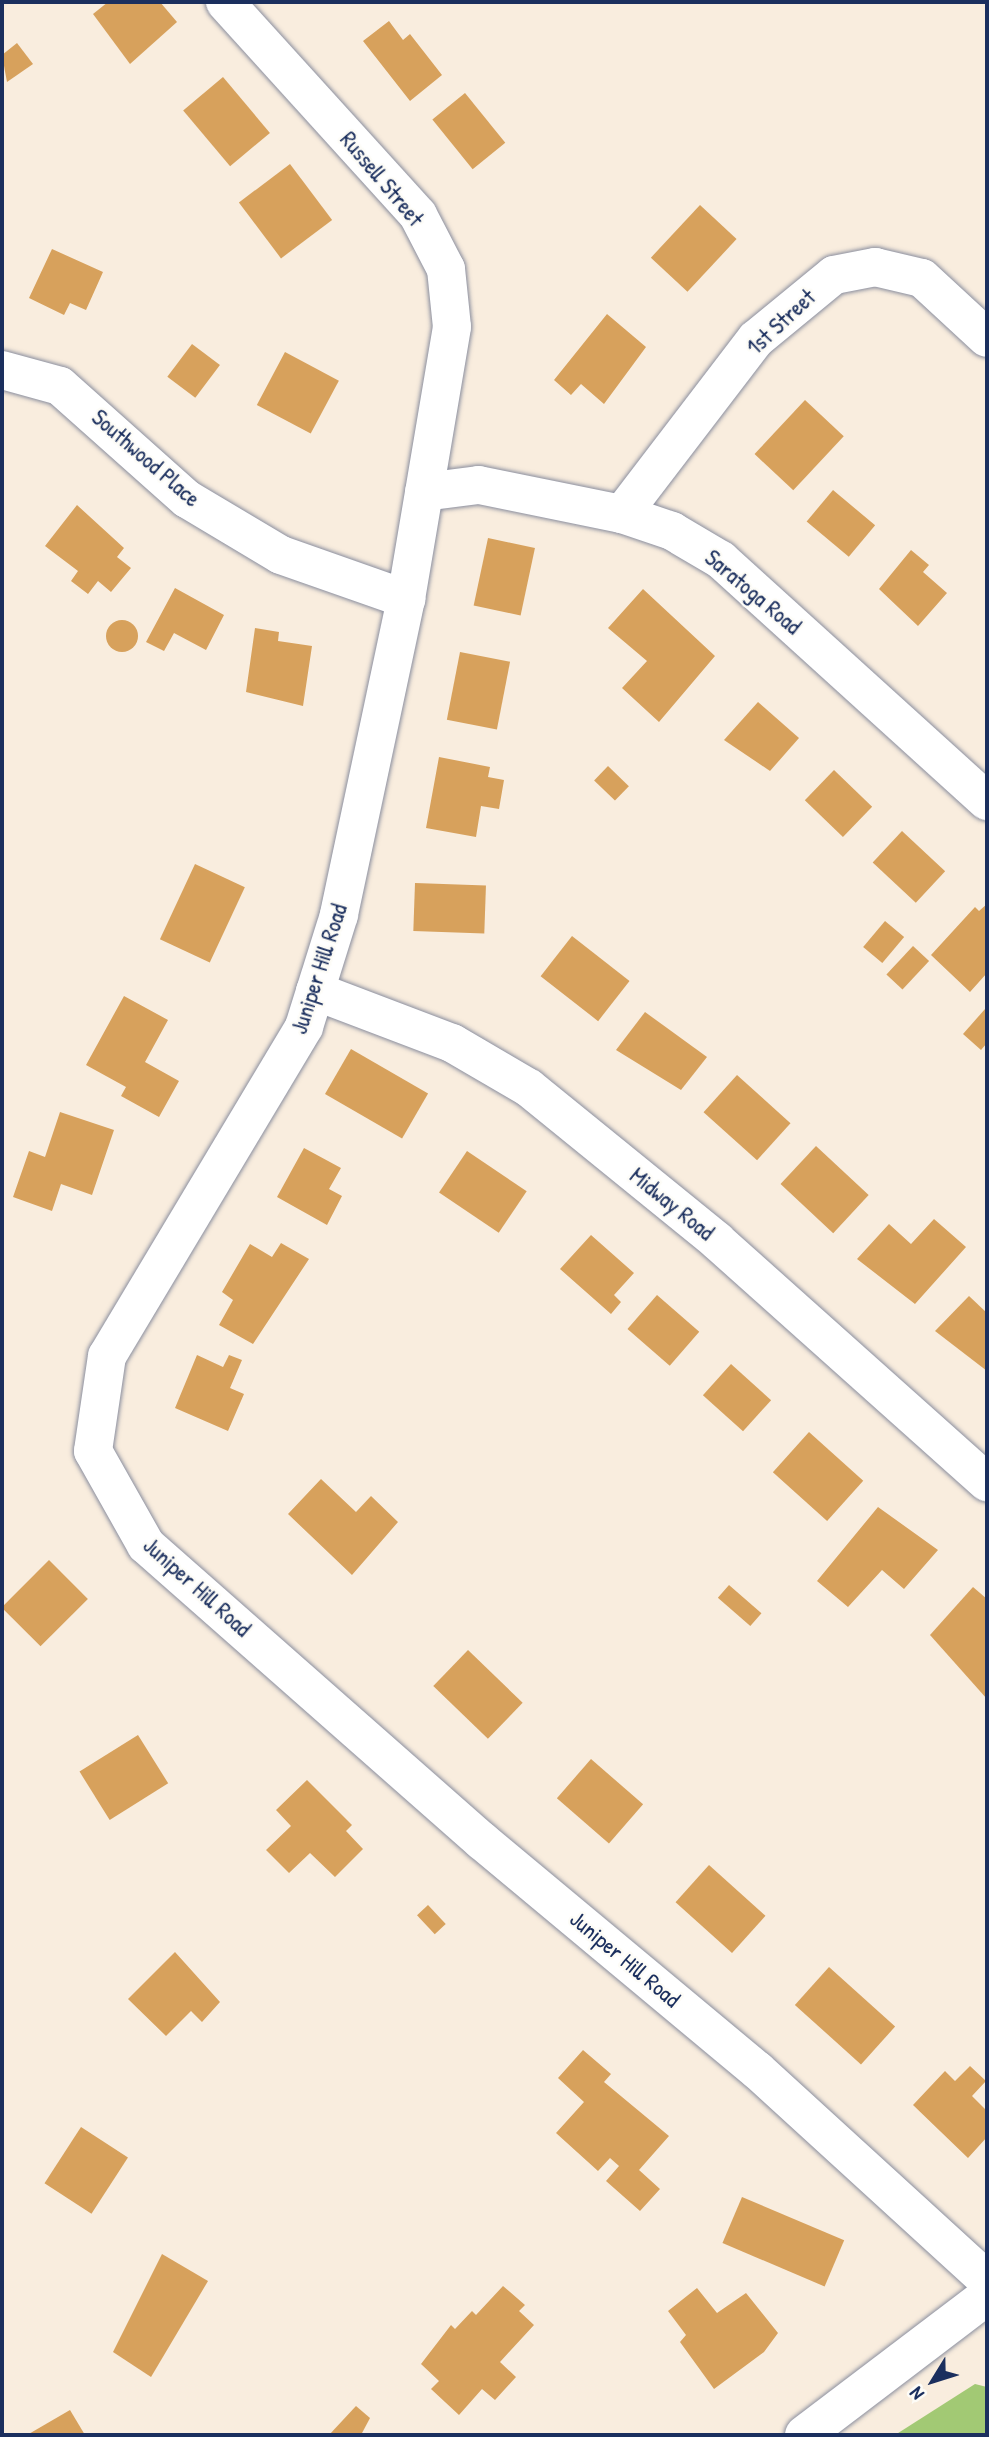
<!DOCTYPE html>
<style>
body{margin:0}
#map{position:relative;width:989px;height:2437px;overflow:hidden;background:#f9edde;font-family:"Patrick Hand",sans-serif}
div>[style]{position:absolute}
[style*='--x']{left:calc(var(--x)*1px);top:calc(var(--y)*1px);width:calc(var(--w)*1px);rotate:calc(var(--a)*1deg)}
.green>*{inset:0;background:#a2c974}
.building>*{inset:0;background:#d7a15c;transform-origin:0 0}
.round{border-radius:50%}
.roads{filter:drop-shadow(0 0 2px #8a8e9e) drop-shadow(0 0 2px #8a8e9e)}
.minor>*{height:38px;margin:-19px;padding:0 19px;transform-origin:19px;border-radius:19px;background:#fff}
span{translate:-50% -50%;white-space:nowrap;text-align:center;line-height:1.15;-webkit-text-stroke:5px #fdfcf7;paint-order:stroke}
.street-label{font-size:23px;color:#1b2f5e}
.frame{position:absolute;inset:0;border:4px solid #1b2f5e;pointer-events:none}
.north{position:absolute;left:898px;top:2346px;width:70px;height:70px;-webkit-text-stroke:5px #fdfcf7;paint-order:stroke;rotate:232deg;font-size:19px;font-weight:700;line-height:28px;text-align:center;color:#1b2f5e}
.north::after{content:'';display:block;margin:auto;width:24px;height:32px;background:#1b2f5e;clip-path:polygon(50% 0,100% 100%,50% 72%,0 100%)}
</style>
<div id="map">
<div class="green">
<i style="clip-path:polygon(975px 2384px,987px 2387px,987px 2435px,895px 2435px)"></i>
</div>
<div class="building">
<i style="clip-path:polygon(108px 2px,160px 2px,177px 22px,130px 64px,93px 14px)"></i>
<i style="clip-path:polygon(389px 21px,403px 40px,410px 34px,442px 75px,410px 101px,363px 41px)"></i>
<i style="clip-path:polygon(17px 43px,33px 64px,7px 82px,2px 55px)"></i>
<i style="left:223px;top:77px;width:73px;height:52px;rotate:50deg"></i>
<i style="left:465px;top:93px;width:64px;height:42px;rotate:51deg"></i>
<i style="left:290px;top:164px;width:70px;height:64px;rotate:53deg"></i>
<i style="left:700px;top:205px;width:50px;height:72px;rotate:43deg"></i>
<i style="clip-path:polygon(52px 249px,103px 272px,86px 310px,70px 303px,64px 315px,29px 298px)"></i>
<i style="clip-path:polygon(607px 314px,646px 347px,604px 404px,581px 384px,571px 395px,554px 380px)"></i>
<i style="left:192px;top:344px;width:35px;height:41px;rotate:37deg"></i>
<i style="left:285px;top:352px;width:61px;height:60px;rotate:28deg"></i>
<i style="left:805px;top:400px;width:53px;height:74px;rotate:43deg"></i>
<i style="left:833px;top:490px;width:55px;height:41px;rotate:40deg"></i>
<i style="clip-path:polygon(77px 505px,124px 548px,117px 557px,131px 568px,111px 592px,98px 581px,88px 594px,71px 581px,78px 571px,45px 546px)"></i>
<i style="left:488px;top:538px;width:48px;height:69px;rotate:12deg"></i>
<i style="clip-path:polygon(911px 550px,929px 565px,923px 572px,947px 593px,918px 626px,879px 589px)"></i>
<i style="clip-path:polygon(175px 588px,224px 615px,206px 650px,174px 633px,164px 651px,146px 642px)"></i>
<i style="clip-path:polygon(643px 589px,715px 656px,659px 722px,622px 688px,647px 661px,608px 628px)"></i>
<i class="round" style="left:106px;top:620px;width:32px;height:32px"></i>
<i style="clip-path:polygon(255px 628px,279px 632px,278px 641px,312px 646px,303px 706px,246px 692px)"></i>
<i style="left:460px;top:652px;width:51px;height:69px;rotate:11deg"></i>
<i style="clip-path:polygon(758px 702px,799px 738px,770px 771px,724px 740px)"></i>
<i style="clip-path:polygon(439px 757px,490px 767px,488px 777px,504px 780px,499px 809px,481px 806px,476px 837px,426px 828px)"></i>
<i style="left:608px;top:766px;width:29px;height:20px;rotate:44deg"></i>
<i style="left:834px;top:770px;width:53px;height:42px;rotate:44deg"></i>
<i style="left:902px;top:831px;width:59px;height:43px;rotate:43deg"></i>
<i style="left:195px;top:864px;width:55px;height:83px;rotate:25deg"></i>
<i style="left:415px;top:883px;width:71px;height:48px;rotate:2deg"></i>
<i style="clip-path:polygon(987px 904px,987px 973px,970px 992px,931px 955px,975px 907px,979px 911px)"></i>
<i style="left:885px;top:921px;width:25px;height:34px;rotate:40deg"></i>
<i style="left:572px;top:936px;width:73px;height:51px;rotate:38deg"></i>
<i style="left:913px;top:946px;width:22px;height:39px;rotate:43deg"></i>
<i style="clip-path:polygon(124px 996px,168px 1020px,145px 1062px,179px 1081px,159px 1117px,121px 1096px,126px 1087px,86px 1065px)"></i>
<i style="clip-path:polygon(985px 1009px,987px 1043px,981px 1050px,963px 1034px)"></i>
<i style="clip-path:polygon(645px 1012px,707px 1057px,681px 1090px,616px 1050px)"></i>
<i style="left:351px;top:1049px;width:89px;height:52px;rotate:30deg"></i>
<i style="left:737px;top:1075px;width:72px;height:50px;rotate:42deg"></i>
<i style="clip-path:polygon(60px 1112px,114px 1130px,92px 1195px,61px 1184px,52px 1211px,13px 1197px,29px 1151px,45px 1157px)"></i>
<i style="left:816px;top:1146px;width:72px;height:52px;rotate:43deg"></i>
<i style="clip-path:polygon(304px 1148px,341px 1168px,329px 1189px,342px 1196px,327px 1225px,277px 1197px)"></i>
<i style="left:467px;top:1151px;width:72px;height:50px;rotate:34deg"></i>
<i style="clip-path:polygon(934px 1219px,966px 1247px,915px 1304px,857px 1259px,889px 1224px,911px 1244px)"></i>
<i style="clip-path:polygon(591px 1235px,634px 1273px,614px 1295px,621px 1302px,611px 1314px,560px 1269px)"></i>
<i style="clip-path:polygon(281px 1243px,309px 1259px,253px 1344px,219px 1325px,233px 1300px,222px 1292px,250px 1244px,272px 1257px)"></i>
<i style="left:657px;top:1295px;width:56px;height:45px;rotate:41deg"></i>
<i style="clip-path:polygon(969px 1296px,987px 1313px,987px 1371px,935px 1331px)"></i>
<i style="clip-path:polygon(197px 1355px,223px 1367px,229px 1355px,242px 1360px,230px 1388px,244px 1394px,228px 1431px,175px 1408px)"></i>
<i style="left:731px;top:1364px;width:54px;height:42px;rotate:42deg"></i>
<i style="left:809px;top:1432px;width:73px;height:54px;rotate:42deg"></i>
<i style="clip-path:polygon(321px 1479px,356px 1512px,371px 1496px,398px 1522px,352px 1575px,288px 1514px)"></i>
<i style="clip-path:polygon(878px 1507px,938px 1550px,904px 1589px,882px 1570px,848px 1607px,817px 1581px)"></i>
<i style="left:49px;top:1560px;width:55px;height:67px;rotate:45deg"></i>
<i style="left:729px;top:1585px;width:43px;height:17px;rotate:41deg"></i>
<i style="clip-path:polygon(973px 1587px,987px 1599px,987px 1699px,930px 1635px)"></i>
<i style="left:468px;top:1650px;width:76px;height:50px;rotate:44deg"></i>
<i style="left:138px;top:1735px;width:57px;height:69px;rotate:58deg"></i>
<i style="left:591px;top:1759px;width:69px;height:52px;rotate:41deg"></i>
<i style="clip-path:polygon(307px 1780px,352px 1825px,346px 1831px,363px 1849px,335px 1877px,310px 1853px,289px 1873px,266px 1850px,291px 1826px,276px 1810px)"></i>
<i style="left:709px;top:1865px;width:76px;height:50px;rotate:42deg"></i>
<i style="left:428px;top:1905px;width:26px;height:15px;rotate:47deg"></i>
<i style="clip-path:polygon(175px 1952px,220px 2002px,202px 2022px,191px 2011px,166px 2036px,128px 1999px)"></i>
<i style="left:829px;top:1967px;width:89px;height:51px;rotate:42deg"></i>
<i style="clip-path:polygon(583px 2050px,611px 2074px,604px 2082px,669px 2136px,639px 2170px,660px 2189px,640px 2211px,606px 2181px,619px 2166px,610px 2158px,598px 2171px,556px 2133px,584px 2102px,558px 2078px)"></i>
<i style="clip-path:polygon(970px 2066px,986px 2081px,972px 2096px,987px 2111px,987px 2137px,968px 2158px,913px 2105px,945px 2071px,955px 2081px)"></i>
<i style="left:81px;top:2127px;width:56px;height:67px;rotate:33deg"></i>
<i style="left:742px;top:2197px;width:111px;height:50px;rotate:23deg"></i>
<i style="clip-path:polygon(162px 2254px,208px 2281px,151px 2377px,113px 2352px)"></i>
<i style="clip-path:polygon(503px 2286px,525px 2305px,519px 2311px,534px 2325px,500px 2362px,516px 2377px,495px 2400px,482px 2389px,459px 2415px,431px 2389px,439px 2381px,421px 2364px,451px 2325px,455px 2329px,472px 2311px,476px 2315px)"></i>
<i style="clip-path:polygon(697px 2288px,717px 2313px,746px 2293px,778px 2333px,764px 2352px,714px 2389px,680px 2342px,686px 2335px,668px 2311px)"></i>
<i style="clip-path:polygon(356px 2406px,370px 2418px,361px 2435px,329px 2435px)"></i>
<i style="clip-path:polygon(70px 2410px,85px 2435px,27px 2435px)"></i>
</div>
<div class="roads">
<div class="minor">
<i style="--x:225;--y:2;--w:287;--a:47.8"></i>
<i style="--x:418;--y:215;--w:61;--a:62.6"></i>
<i style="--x:446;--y:269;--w:58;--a:84.1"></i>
<i style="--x:452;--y:327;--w:276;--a:99.6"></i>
<i style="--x:406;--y:599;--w:323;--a:102"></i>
<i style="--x:339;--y:915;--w:117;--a:107.4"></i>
<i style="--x:304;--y:1027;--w:383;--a:120.9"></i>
<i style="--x:107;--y:1356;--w:96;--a:98.4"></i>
<i style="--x:93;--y:1451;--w:108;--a:60.6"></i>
<i style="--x:146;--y:1545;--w:448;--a:41.4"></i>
<i style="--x:482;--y:1841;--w:358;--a:39.8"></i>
<i style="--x:757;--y:2070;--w:311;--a:42.4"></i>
<i style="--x:2;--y:370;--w:60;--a:15.4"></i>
<i style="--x:60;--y:386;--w:170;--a:41.7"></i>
<i style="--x:187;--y:499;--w:109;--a:30.8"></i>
<i style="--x:281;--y:555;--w:133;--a:19.4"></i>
<i style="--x:424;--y:492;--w:55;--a:-7.3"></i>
<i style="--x:479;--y:485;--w:146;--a:11.5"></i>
<i style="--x:622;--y:514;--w:53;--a:18.8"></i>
<i style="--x:672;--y:531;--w:57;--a:30.6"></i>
<i style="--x:721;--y:560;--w:359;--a:42.2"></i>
<i style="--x:622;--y:514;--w:220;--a:-52.6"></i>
<i style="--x:756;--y:339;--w:101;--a:-39.4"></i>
<i style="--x:834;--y:275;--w:42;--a:-11"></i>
<i style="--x:875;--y:267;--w:48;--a:13.2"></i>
<i style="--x:922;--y:278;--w:88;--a:42.7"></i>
<i style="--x:315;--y:991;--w:147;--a:20.8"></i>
<i style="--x:452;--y:1043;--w:89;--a:30.3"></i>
<i style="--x:529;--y:1088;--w:242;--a:39.1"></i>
<i style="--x:717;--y:1241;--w:362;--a:41.8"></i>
<i style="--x:804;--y:2435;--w:230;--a:-37.2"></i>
</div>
</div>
<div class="street-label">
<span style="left:382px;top:179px;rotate:50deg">Russell Street</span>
<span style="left:781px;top:322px;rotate:-43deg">1st Street</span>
<span style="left:146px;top:458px;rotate:41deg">Southwood Place</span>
<span style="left:753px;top:592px;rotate:40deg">Saratoga Road</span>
<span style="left:319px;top:969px;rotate:-72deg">Juniper Hill Road</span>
<span style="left:672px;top:1204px;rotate:39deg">Midway Road</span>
<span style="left:197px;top:1587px;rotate:42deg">Juniper Hill Road</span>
<span style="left:625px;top:1959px;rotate:40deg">Juniper Hill Road</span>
</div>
<div class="frame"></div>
<div class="north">N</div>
</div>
